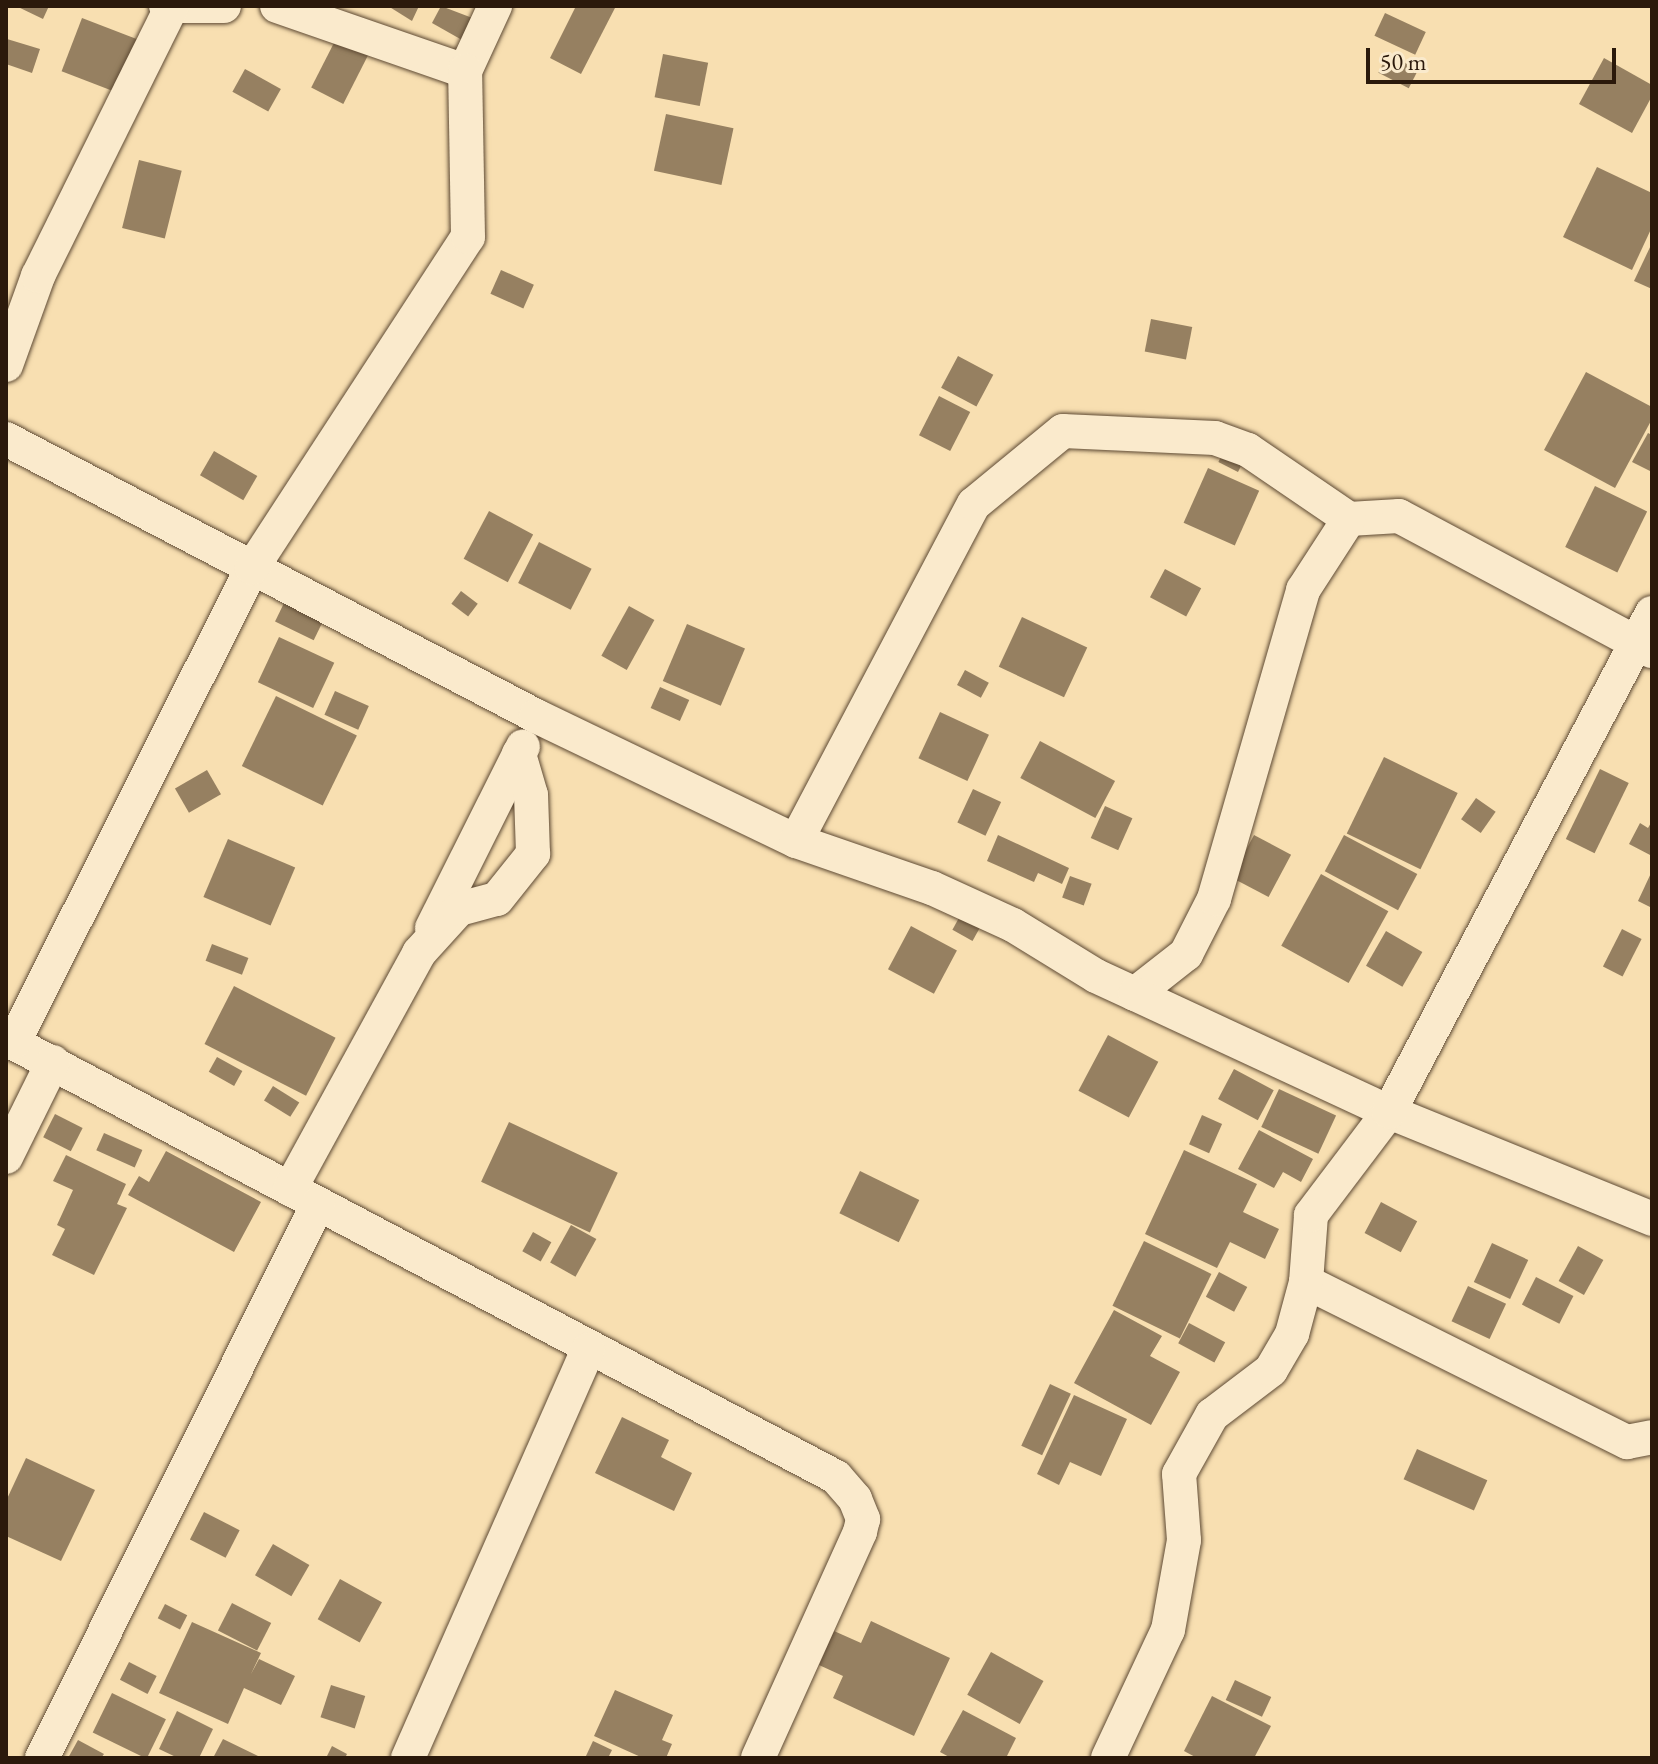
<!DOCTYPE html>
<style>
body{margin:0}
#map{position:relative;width:1658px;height:1764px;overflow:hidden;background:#f8dfb1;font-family:"EB Garamond",serif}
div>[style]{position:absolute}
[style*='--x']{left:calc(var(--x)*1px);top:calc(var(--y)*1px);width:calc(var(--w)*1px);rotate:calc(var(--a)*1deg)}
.building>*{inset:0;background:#968061;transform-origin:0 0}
.roads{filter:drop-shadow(0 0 2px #5e4a34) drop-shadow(0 0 2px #5e4a34)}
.minor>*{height:34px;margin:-17px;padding:0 17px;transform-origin:17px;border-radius:17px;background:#faeacc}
span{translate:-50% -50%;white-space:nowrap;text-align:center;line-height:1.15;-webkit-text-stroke:8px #faeacc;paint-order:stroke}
.frame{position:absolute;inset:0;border:8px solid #2b190b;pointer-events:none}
.scale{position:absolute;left:1366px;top:48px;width:250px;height:36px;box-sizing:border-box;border:4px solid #2b190b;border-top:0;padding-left:10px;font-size:24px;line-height:28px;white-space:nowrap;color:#2b190b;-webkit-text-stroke:6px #faeacc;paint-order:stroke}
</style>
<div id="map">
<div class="building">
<i style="clip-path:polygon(16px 6px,49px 6px,43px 19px)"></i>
<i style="clip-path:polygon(388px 6px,419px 6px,412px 21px)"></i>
<i style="clip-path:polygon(441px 6px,475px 19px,462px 40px,432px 23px)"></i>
<i style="clip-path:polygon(576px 6px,616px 6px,581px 74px,550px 58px)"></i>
<i style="left:1385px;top:13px;width:45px;height:25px;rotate:25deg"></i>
<i style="left:82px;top:18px;width:64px;height:57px;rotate:21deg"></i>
<i style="left:338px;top:35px;width:36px;height:59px;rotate:27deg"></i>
<i style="clip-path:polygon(7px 39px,40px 49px,32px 73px,6px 64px)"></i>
<i style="left:663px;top:54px;width:46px;height:44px;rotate:11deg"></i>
<i style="left:1388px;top:54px;width:34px;height:21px;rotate:27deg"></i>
<i style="clip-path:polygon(1604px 58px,1652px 85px,1652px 96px,1632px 133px,1579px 104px)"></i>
<i style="left:245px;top:69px;width:41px;height:26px;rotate:29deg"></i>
<i style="left:666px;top:114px;width:69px;height:58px;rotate:12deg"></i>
<i style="left:139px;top:160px;width:44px;height:70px;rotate:14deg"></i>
<i style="clip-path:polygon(1597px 167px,1652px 193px,1652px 227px,1632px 270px,1563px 237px)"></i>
<i style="clip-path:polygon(1652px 243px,1652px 289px,1634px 281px)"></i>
<i style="left:501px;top:270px;width:36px;height:26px;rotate:24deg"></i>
<i style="left:1151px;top:319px;width:42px;height:33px;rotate:11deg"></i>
<i style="left:958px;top:356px;width:40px;height:36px;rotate:28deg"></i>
<i style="clip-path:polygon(1586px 372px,1652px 407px,1652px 419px,1615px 488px,1544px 450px)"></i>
<i style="left:939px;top:396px;width:35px;height:44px;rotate:27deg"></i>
<i style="clip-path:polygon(1648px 433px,1652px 435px,1652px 472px,1632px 462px)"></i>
<i style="left:1227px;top:445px;width:22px;height:19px;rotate:27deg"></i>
<i style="left:214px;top:451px;width:50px;height:28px;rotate:30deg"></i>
<i style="left:1208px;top:468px;width:56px;height:60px;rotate:24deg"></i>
<i style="left:1595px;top:486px;width:58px;height:68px;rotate:26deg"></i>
<i style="left:489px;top:511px;width:50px;height:54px;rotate:28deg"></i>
<i style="left:539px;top:542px;width:59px;height:46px;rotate:27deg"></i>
<i style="left:1165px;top:569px;width:41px;height:32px;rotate:28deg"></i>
<i style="left:461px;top:591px;width:21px;height:16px;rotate:37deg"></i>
<i style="left:286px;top:599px;width:43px;height:25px;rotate:26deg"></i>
<i style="left:629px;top:606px;width:29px;height:57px;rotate:29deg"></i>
<i style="left:1022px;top:617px;width:72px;height:55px;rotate:25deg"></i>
<i style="left:687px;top:624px;width:63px;height:62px;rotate:23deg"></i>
<i style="left:279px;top:637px;width:61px;height:50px;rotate:25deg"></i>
<i style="left:965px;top:670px;width:27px;height:17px;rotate:28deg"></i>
<i style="left:660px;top:687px;width:32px;height:23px;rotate:24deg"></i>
<i style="left:335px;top:691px;width:37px;height:26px;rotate:24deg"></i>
<i style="left:276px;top:696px;width:90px;height:78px;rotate:26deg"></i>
<i style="left:940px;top:712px;width:54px;height:51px;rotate:25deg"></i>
<i style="left:1040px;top:741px;width:85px;height:42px;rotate:28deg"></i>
<i style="left:1384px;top:757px;width:82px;height:85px;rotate:26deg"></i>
<i style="left:1600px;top:769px;width:32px;height:78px;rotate:26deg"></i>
<i style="left:207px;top:770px;width:28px;height:37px;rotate:60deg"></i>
<i style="left:973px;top:789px;width:31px;height:37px;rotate:25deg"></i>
<i style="left:1476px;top:798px;width:24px;height:26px;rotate:35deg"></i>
<i style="left:1105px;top:806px;width:30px;height:35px;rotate:24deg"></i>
<i style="clip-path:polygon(1652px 821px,1652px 856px,1629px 844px,1640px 823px,1648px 828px)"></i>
<i style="clip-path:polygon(998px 835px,1069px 868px,1062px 884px,1038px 873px,1034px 882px,987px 861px)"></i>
<i style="left:1254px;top:835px;width:42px;height:48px;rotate:28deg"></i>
<i style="left:1344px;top:835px;width:83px;height:41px;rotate:28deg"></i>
<i style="left:228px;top:839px;width:73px;height:63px;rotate:23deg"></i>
<i style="clip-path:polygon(1652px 871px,1652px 908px,1638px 901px)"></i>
<i style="left:1321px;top:874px;width:77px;height:82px;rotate:29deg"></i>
<i style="left:1070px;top:876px;width:23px;height:23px;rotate:20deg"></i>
<i style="left:965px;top:907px;width:23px;height:26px;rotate:29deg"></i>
<i style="left:911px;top:926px;width:52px;height:49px;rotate:28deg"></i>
<i style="left:1622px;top:929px;width:22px;height:42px;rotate:27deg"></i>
<i style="left:1386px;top:931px;width:42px;height:40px;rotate:30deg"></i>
<i style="left:212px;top:944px;width:39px;height:18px;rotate:21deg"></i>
<i style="left:234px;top:986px;width:114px;height:65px;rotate:27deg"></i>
<i style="left:1108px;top:1035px;width:57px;height:63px;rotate:28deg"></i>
<i style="left:217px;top:1057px;width:29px;height:17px;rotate:29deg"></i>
<i style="left:1234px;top:1069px;width:45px;height:34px;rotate:28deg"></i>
<i style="left:273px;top:1086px;width:31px;height:17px;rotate:32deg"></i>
<i style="left:1279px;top:1089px;width:63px;height:42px;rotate:25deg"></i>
<i style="left:55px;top:1114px;width:31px;height:26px;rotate:27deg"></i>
<i style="left:1202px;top:1115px;width:22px;height:32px;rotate:24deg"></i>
<i style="left:509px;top:1122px;width:120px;height:66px;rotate:25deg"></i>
<i style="clip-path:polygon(1259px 1130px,1313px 1159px,1301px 1182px,1283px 1172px,1274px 1188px,1238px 1169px)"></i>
<i style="left:104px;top:1133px;width:42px;height:19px;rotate:24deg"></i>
<i style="clip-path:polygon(1184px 1150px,1257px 1184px,1243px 1212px,1279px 1229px,1265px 1259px,1230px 1242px,1217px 1268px,1145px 1234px)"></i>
<i style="clip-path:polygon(166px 1151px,261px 1202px,234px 1252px,128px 1195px,139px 1176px,149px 1182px)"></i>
<i style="clip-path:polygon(66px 1155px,126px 1184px,117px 1204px,127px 1208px,94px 1275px,52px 1255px,65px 1229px,57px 1225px,73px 1190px,53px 1181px)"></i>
<i style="left:860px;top:1171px;width:66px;height:47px;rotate:26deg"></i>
<i style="left:1381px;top:1202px;width:41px;height:35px;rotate:28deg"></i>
<i style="left:571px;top:1225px;width:29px;height:43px;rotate:29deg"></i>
<i style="left:533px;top:1232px;width:21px;height:22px;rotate:29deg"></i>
<i style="left:1144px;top:1241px;width:75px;height:72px;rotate:26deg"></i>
<i style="left:1492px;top:1243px;width:40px;height:43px;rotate:25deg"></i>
<i style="left:1578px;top:1246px;width:29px;height:40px;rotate:29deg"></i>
<i style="left:1219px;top:1272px;width:32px;height:28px;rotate:28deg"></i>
<i style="left:1536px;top:1277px;width:42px;height:31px;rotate:27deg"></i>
<i style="left:1468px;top:1286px;width:42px;height:39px;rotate:25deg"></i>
<i style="clip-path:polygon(1114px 1310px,1162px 1336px,1150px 1356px,1180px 1372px,1151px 1425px,1074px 1383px)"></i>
<i style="left:1189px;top:1323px;width:41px;height:23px;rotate:28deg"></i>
<i style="left:1050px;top:1384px;width:23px;height:68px;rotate:25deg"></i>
<i style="clip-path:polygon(1074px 1395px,1127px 1419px,1101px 1476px,1070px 1462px,1059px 1485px,1037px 1474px)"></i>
<i style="clip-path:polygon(622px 1417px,669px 1440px,661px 1457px,692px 1473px,674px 1511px,595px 1473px)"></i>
<i style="left:1417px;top:1449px;width:77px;height:33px;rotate:24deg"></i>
<i style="clip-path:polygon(26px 1458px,95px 1490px,61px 1561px,6px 1536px,6px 1501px)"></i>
<i style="left:204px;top:1512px;width:40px;height:31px;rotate:27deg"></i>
<i style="left:273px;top:1544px;width:42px;height:36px;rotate:30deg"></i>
<i style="left:340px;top:1579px;width:48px;height:46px;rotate:29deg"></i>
<i style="left:232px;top:1603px;width:44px;height:31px;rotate:27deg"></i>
<i style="left:165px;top:1604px;width:25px;height:16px;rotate:27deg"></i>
<i style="clip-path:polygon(871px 1621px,950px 1658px,914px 1736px,833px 1698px,843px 1676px,819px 1665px,834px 1631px,861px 1643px)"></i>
<i style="clip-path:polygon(192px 1622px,261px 1653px,251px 1674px,259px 1659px,295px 1676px,281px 1705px,244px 1688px,228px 1724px,159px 1693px)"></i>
<i style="left:991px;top:1652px;width:60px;height:49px;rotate:29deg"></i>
<i style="left:129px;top:1662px;width:31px;height:20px;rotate:27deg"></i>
<i style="left:1235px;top:1680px;width:40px;height:22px;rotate:25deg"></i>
<i style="left:331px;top:1685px;width:36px;height:34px;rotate:18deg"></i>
<i style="clip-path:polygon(615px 1690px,673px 1715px,662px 1740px,672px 1744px,666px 1758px,643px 1758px,594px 1736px)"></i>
<i style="left:112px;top:1693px;width:60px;height:44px;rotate:26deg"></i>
<i style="clip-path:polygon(1212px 1696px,1271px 1726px,1254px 1758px,1197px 1758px,1184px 1751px)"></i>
<i style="clip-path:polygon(963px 1710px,1016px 1738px,1006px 1758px,951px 1758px,940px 1752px)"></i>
<i style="clip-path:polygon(177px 1711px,213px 1729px,199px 1758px,178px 1758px,159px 1749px)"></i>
<i style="clip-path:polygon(223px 1739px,262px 1758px,213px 1758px)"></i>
<i style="clip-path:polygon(78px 1740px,104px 1754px,101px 1758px,68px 1758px)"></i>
<i style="clip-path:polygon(593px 1741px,612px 1750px,608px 1758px,585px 1758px)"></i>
<i style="clip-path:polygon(332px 1746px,347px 1754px,345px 1758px,326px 1758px)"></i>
</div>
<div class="roads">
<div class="minor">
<i style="--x:166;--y:6;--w:58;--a:0"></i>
<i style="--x:277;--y:6;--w:199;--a:19.1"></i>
<i style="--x:465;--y:71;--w:72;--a:-65.2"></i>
<i style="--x:6;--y:365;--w:95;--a:-70.2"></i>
<i style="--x:38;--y:276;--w:301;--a:-63.6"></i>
<i style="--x:6;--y:439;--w:598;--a:27.59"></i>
<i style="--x:536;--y:716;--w:288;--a:25.7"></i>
<i style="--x:796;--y:841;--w:144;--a:19.1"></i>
<i style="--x:932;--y:888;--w:89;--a:24.6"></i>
<i style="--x:1013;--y:925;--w:97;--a:31.6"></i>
<i style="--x:1096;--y:976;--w:43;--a:24.8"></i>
<i style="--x:1135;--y:994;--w:65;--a:-38.1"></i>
<i style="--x:1186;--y:954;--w:62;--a:-63"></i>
<i style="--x:1214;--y:899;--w:322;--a:-73.9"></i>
<i style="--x:1303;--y:590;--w:85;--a:-57.1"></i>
<i style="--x:1349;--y:519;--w:50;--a:-3.4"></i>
<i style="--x:1399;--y:516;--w:287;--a:28.1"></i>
<i style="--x:796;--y:841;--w:381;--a:-62.2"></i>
<i style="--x:974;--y:504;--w:115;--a:-39.4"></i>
<i style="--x:1063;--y:431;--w:152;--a:2.6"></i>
<i style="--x:1215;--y:438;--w:35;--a:20"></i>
<i style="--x:1248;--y:450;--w:122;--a:34.3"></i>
<i style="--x:432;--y:928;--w:203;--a:-63.4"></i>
<i style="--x:1135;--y:994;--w:280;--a:24.9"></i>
<i style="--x:1389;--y:1112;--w:284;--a:22.1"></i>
<i style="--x:6;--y:1039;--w:938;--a:27.82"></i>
<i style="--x:836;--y:1477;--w:29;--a:49"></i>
<i style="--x:855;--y:1499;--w:22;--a:68"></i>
<i style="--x:863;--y:1519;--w:13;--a:103"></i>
<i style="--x:860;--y:1532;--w:248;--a:114.3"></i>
<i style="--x:14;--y:1042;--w:530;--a:-63.34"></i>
<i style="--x:252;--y:568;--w:395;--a:-56.9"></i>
<i style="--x:468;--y:237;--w:166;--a:-91"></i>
<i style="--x:6;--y:1157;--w:106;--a:-63.7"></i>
<i style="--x:290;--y:1189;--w:269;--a:-61.3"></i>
<i style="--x:419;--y:953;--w:59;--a:-47.7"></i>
<i style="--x:459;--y:909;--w:39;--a:-15"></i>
<i style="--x:497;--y:899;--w:58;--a:-51.3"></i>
<i style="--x:533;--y:854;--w:59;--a:-91.9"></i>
<i style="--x:531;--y:795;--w:43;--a:-106.3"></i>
<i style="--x:1306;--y:1282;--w:359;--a:26.5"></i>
<i style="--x:1627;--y:1442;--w:25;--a:-11"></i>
<i style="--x:42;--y:1758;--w:619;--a:-63.52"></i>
<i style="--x:408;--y:1758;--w:446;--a:-66.2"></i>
<i style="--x:1108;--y:1758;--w:141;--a:-64.9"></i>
<i style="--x:1168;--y:1630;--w:91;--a:-79.9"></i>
<i style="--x:1184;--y:1540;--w:66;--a:-94.3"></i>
<i style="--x:1179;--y:1474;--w:68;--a:-60.8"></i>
<i style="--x:1212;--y:1415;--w:74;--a:-37.3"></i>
<i style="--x:1271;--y:1370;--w:42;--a:-59.7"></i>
<i style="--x:1292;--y:1334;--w:54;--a:-74.9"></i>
<i style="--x:1306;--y:1282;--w:67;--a:-85.7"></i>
<i style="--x:1311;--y:1215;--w:129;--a:-52.9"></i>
<i style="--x:1389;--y:1112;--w:564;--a:-62.21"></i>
</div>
</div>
<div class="frame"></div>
<div class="scale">50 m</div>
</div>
